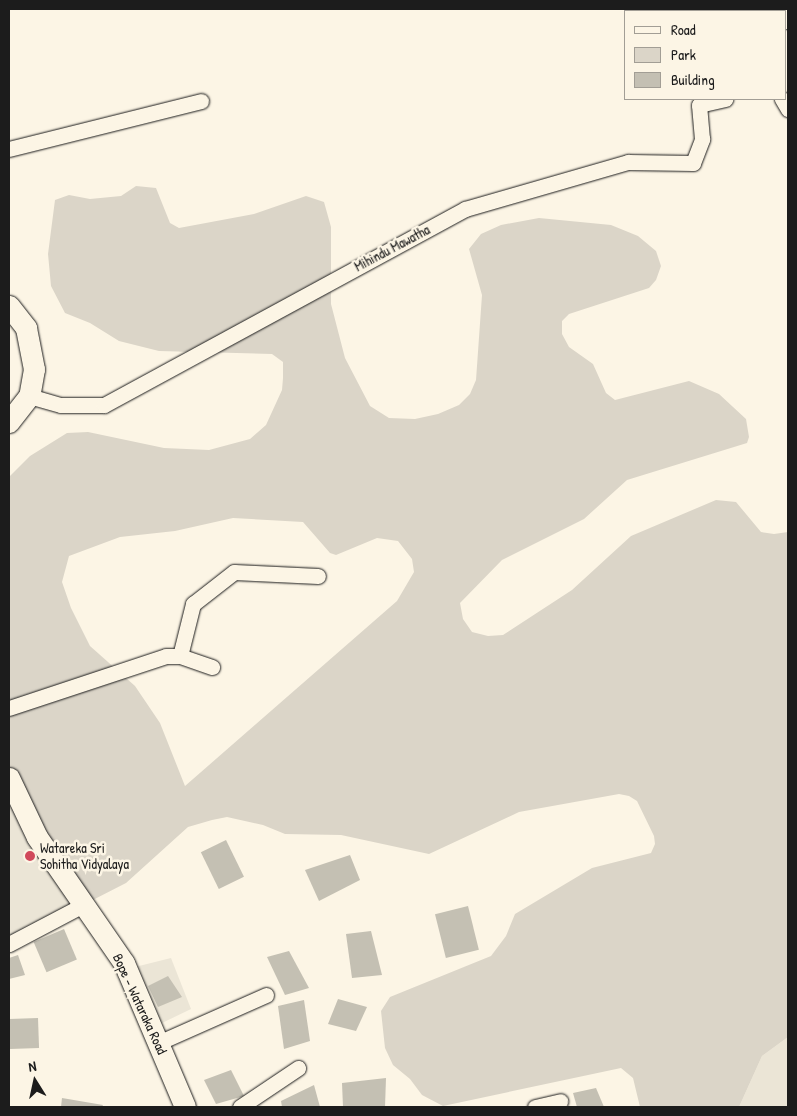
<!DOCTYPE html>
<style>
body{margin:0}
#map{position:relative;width:797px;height:1116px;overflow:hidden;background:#fcf5e5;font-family:"Patrick Hand",sans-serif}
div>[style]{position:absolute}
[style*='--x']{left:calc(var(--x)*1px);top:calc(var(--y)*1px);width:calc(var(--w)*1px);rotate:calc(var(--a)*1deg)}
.built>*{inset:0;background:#ebe5d6}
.green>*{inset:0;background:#dbd5c8}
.building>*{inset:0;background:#c4c0b3;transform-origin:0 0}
.roads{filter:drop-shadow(0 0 1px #1c1c1c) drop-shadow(0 0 1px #1c1c1c)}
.street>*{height:15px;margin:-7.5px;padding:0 7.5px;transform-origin:7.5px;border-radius:7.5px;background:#fcf5e5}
.secondary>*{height:21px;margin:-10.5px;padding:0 10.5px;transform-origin:10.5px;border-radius:10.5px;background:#fcf5e5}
.dots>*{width:14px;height:14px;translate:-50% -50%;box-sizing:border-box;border:2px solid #fcf5e5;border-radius:50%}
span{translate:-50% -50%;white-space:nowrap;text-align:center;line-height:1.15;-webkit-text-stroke:5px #fcf5e5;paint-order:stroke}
.street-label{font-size:14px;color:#1c1c1c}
.poi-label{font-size:14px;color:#1c1c1c}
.left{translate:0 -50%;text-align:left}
.frame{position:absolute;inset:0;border:10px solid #1c1c1c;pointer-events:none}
.legend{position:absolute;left:624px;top:10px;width:162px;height:90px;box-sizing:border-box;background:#fcf5e5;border:1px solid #a29e95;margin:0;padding:6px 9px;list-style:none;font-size:15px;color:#1c1c1c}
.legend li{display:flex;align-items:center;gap:10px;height:25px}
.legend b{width:25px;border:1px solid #a29e95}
.north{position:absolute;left:10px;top:1056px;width:50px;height:50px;-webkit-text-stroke:4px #fcf5e5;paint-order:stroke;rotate:350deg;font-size:14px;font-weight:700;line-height:20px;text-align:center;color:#1c1c1c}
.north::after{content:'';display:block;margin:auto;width:18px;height:22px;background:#1c1c1c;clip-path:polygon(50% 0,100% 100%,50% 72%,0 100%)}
</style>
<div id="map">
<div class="built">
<i style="clip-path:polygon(9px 778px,83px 905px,9px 944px)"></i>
<i style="clip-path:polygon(171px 958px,191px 1009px,162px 1023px,135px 967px)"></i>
<i style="clip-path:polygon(788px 1037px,788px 1107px,739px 1107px,762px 1056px)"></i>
</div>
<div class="green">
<i style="clip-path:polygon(evenodd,136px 186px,156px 188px,170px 223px,179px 228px,254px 214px,306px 196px,324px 202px,331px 227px,331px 304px,345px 358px,370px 406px,389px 418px,415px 419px,438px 414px,459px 405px,470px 394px,476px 380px,482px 295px,469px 249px,481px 234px,501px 225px,539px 218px,611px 225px,638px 236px,656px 251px,661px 266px,656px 280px,649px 288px,569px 314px,562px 321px,562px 334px,569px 347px,593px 364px,606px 393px,615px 400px,689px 381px,719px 394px,746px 419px,749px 437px,747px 443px,627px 480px,584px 519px,502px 560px,460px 603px,463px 619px,472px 632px,488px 636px,503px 635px,572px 590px,631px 536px,716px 500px,736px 502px,761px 532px,774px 534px,788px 532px,788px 1037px,762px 1056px,739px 1107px,640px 1107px,633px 1078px,621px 1068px,443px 1106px,422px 1095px,410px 1079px,393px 1065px,385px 1048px,381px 1011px,390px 997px,491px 956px,506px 936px,515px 914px,592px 868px,651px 853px,655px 844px,654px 836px,637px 801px,629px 796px,619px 794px,519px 812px,429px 854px,341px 835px,285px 834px,263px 825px,227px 817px,212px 820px,188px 827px,126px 883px,83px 905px,9px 778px,9px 477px,30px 456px,67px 433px,88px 432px,164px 448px,209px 450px,250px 439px,266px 425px,282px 390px,283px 378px,283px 362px,272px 354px,159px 351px,119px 341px,90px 323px,65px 313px,51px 286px,48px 254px,55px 200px,69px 195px,90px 199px,121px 196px,136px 186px,233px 518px,303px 522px,330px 553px,336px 555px,377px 538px,398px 541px,412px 559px,414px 572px,397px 601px,185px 786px,160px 723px,135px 686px,90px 646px,71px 608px,62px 582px,69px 556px,120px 537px,175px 531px,233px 518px)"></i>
</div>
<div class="building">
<i style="left:226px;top:840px;width:41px;height:28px;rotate:64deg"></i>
<i style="clip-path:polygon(350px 855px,360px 880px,319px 901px,305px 870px)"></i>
<i style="left:468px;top:906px;width:45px;height:34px;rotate:76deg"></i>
<i style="left:64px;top:929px;width:33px;height:33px;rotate:67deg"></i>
<i style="clip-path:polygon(371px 931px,382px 975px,352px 978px,346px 934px)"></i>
<i style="clip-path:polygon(289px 951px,309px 988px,285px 995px,267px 957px)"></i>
<i style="clip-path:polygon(18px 955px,25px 975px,9px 979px,9px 958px)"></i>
<i style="clip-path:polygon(168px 976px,182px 997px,158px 1007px,148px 986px)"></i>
<i style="clip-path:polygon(338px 999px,367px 1007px,356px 1031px,328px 1024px)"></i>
<i style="clip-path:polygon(304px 1000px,310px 1041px,284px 1049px,278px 1006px)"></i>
<i style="left:38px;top:1018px;width:30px;height:29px;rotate:88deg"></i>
<i style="clip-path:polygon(231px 1070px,244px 1096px,216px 1104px,204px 1080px)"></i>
<i style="clip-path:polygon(386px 1078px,385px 1107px,343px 1107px,342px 1083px)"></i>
<i style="clip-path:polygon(314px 1085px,320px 1107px,282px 1107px,281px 1101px)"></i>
<i style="clip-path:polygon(596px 1088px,604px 1107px,577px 1107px,573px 1093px)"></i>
<i style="clip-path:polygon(62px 1098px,103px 1105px,102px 1107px,61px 1107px)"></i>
</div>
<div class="roads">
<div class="street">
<i style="--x:786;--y:21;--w:12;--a:-81"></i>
<i style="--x:782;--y:99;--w:12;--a:59"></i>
<i style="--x:9;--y:149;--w:198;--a:-14"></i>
<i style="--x:29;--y:396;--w:33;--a:16"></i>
<i style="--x:61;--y:405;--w:43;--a:0"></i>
<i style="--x:104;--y:405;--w:411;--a:-28.5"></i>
<i style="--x:465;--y:209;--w:170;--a:-16.1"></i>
<i style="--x:628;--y:162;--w:65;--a:0.9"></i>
<i style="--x:693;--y:163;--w:26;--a:-69"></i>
<i style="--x:702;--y:139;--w:34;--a:-95"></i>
<i style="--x:699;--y:105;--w:27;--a:-13"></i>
<i style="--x:180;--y:656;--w:54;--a:-76"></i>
<i style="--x:193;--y:604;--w:52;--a:-38"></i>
<i style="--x:234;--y:572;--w:84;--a:2.7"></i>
<i style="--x:9;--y:708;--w:165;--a:-18.3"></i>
<i style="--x:166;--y:656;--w:14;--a:0"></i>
<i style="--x:180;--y:656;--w:34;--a:19"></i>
<i style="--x:9;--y:944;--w:84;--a:-27.8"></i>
<i style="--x:160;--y:1042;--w:116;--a:-23.9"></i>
<i style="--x:240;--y:1107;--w:70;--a:-33.9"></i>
<i style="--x:535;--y:1107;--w:26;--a:-13"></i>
</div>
<div class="secondary">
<i style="--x:9;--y:306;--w:28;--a:52"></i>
<i style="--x:26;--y:328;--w:42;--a:79"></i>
<i style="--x:34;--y:369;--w:27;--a:100"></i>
<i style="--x:29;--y:396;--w:33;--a:128"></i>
<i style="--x:9;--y:778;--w:65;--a:64.6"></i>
<i style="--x:37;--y:837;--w:153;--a:55.4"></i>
<i style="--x:124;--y:963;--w:156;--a:67"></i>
</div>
</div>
<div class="dots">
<i style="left:30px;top:856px;background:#d1495b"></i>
</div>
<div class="street-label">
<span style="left:392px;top:248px;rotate:-28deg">Mihindu Mawatha</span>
<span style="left:140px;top:1004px;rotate:65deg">Bope - Wataraka Road</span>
</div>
<div class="poi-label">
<span class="left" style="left:40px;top:856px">Watareka Sri<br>Sohitha Vidyalaya</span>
</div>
<div class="frame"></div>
<ul class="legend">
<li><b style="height:6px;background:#fcf5e5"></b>Road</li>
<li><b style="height:14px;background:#dbd5c8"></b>Park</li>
<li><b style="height:14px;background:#c4c0b3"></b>Building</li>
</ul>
<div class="north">N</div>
</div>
